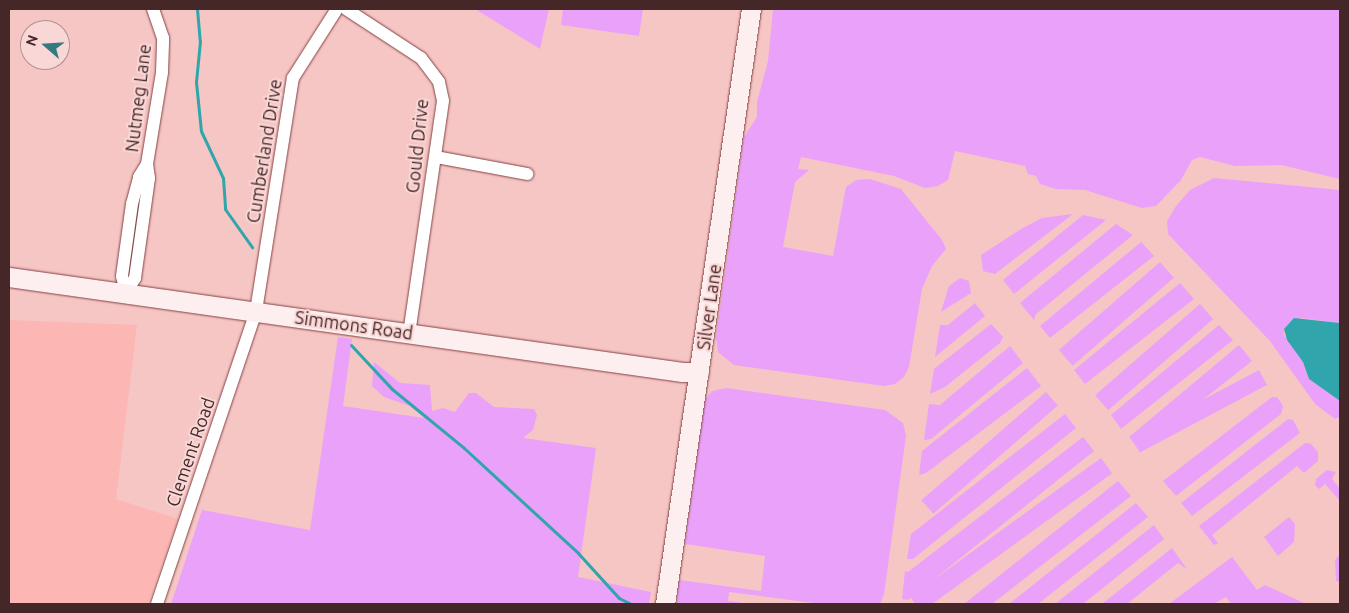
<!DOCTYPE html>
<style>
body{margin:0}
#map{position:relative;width:1349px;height:613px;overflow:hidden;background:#f6c6c4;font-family:Ubuntu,sans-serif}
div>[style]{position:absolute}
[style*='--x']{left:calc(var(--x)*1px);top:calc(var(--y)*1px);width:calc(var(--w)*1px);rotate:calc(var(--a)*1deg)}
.built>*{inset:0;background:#fcb6b4}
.green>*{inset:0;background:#eaa1fa;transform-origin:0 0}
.water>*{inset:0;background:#30a6ac}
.stream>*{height:3px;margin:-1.5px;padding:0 1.5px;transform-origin:1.5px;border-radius:1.5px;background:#30a6ac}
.roads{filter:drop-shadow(0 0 1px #854243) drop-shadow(0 0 1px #854243)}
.street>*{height:12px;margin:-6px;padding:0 6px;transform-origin:6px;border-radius:6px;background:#fff}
.secondary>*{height:19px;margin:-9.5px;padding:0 9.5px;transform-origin:9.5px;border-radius:9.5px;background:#fdefef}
span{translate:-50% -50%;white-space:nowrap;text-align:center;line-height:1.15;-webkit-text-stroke:4px #f9d7d6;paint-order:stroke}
.street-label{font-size:18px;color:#462727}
.frame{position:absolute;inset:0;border:10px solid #462727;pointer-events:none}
.north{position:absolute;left:20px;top:20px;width:50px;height:50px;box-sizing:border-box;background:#f9d7d6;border:1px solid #b19190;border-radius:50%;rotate:289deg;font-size:14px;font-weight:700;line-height:20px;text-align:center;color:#462727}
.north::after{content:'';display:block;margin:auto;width:18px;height:22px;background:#327b7f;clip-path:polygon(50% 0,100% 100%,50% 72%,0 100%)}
</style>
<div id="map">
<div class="built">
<i style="clip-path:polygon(9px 320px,137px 325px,116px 499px,178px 519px,148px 604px,9px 604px)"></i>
</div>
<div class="green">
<i style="clip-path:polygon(475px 9px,549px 9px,540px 49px)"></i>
<i style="clip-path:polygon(563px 9px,643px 9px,639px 36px,561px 25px)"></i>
<i style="clip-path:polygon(773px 9px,1340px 9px,1340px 179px,1281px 165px,1235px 166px,1200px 157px,1192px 160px,1181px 180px,1156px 206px,1142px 208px,1085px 190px,1056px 189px,1040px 184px,1036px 176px,1028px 174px,1025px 166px,955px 151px,948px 180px,938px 186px,925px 188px,894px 176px,801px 157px,798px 169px,809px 170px,795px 182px,783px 247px,833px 256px,846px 187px,856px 180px,870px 179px,901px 189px,942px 240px,946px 249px,932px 266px,922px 289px,909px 367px,904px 377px,895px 384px,884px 386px,734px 365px,718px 352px,716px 337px,744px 137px,757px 117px,757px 102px,768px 61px)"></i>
<i style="clip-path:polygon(1214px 178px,1340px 190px,1340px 323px,1300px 318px,1284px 329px,1284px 335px,1303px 362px,1309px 379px,1340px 401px,1340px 417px,1335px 419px,1315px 404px,1270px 341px,1168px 234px,1167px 221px,1176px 206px,1190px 190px)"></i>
<i style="clip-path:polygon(1073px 214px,995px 274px,983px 271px,981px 255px,1021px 229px,1042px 218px)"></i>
<i style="clip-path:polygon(1083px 215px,1106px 220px,1014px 294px,1003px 280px)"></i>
<i style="clip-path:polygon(1116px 224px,1133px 235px,1036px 314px,1034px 320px,1020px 303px)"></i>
<i style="clip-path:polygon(1141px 242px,1154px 256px,1050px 338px,1040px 326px)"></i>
<i style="left:1160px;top:262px;width:21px;height:134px;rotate:49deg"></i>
<i style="clip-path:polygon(960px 278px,969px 281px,971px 293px,941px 312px,949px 286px)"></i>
<i style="clip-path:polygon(1180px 283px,1194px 299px,1085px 384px,1074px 370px)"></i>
<i style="clip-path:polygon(975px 303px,985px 316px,935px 357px,940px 325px,948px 325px)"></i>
<i style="left:1200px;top:304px;width:20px;height:139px;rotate:49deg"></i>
<i style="clip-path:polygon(991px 324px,1003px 337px,1000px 343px,945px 387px,930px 394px,934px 369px)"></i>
<i style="clip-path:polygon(1219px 325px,1233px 340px,1121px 429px,1111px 415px)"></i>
<i style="clip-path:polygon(338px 337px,352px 339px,343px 406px,424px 418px,410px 406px,384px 397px,372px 386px,374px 362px,400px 383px,430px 385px,432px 411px,443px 408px,455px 412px,469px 393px,476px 393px,494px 407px,534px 409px,537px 415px,533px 430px,523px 438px,596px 448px,578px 577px,651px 592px,649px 604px,171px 604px,202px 510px,310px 530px)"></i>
<i style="clip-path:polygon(1239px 345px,1252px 361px,1139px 450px,1129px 437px)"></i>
<i style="clip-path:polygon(1010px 346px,1023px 363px,931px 439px,924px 440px,929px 404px,940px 405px)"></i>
<i style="clip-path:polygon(1027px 368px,1041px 386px,926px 473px,919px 475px,922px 451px)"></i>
<i style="left:1259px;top:370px;width:17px;height:144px;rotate:62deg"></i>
<i style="clip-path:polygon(726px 388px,885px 410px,903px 423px,906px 436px,884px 594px,880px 604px,821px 604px,729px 592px,728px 601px,750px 604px,677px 604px,679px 580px,761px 591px,765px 556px,685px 544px,705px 399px,712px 391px)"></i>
<i style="left:1046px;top:392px;width:18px;height:165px;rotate:49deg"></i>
<i style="clip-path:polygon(1272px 397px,1277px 397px,1283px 406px,1281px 414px,1176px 496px,1163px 481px)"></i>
<i style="clip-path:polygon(1065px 414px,1076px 428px,913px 559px,907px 559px,911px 534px)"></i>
<i style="clip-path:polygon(1288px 419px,1293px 420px,1300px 433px,1192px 516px,1181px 503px)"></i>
<i style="clip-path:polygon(1083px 437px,1094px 451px,908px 600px,902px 599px,905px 571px,908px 572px)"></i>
<i style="clip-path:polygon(1305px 443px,1310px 443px,1318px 452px,1318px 461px,1304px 473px,1297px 466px,1212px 535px,1218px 543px,1214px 545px,1199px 526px)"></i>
<i style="left:1101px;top:458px;width:19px;height:236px;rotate:54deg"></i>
<i style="clip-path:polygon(1327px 470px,1336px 472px,1332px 479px,1340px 489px,1340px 501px,1325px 484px,1319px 489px,1315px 485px,1316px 479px)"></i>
<i style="clip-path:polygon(1118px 481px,1131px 496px,992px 604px,964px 604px)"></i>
<i style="clip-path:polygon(1136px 503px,1148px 517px,1038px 604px,1009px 604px)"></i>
<i style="clip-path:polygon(1289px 517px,1295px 524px,1294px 542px,1278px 556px,1264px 537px)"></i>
<i style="clip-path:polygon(1154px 525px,1164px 539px,1083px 604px,1055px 604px)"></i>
<i style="clip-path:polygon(1172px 548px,1187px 569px,1178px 563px,1127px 604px,1102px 604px)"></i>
<i style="clip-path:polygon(1340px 554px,1340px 582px,1336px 581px,1335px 560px)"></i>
<i style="clip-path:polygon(1232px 557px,1257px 590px,1265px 585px,1306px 604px,1231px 604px,1226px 597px,1214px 604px,1169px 604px)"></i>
</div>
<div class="water">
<i style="clip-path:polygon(1294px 318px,1340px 323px,1340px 401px,1309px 379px,1303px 362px,1287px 340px,1284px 329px)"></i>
</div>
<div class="stream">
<i style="--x:197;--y:9;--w:32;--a:85"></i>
<i style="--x:200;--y:41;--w:41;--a:95.6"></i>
<i style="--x:196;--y:82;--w:49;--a:84.2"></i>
<i style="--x:201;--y:131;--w:52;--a:64.9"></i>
<i style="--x:223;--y:178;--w:31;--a:86"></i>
<i style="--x:225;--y:209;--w:47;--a:54.6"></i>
<i style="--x:351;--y:345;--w:60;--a:47"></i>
<i style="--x:392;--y:389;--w:93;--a:39.3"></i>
<i style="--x:464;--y:448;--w:155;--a:42.6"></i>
<i style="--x:578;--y:553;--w:61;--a:47.7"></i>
<i style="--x:619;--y:598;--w:13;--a:27"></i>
</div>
<div class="roads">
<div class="street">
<i style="--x:346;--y:9;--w:90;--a:33.2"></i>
<i style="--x:421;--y:58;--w:30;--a:53"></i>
<i style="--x:439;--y:82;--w:19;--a:78"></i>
<i style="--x:443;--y:101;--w:234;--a:98.3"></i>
<i style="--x:436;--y:157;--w:93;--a:10.6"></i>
<i style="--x:126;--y:292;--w:17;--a:-57"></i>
<i style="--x:135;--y:278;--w:101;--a:-82"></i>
<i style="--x:149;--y:178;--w:14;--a:-98"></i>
<i style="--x:147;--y:164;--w:93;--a:-80.7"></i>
<i style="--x:162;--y:72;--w:34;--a:-88"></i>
<i style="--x:163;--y:38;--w:31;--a:-109"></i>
<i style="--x:126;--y:292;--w:16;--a:-104"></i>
<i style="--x:122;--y:276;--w:73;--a:-82.1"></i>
<i style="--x:132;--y:204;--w:28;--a:-75"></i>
<i style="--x:139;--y:177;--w:15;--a:-58"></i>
<i style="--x:157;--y:604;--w:309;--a:-71.3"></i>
<i style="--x:256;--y:311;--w:236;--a:-81"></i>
<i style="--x:293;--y:78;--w:82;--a:-57.5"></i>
</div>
<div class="secondary">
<i style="--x:9;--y:277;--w:680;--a:8.03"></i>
<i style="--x:682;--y:372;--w:17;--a:0"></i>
<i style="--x:665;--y:604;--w:601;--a:-81.78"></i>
</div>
</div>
<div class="street-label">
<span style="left:138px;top:98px;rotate:-83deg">Nutmeg Lane</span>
<span style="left:417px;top:146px;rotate:-84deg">Gould Drive</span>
<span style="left:264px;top:151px;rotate:-81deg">Cumberland Drive</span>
<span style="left:709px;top:307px;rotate:-82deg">Silver Lane</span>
<span style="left:354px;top:325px;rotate:8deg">Simmons Road</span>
<span style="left:190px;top:452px;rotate:-71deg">Clement Road</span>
</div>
<div class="frame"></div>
<div class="north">N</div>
</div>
